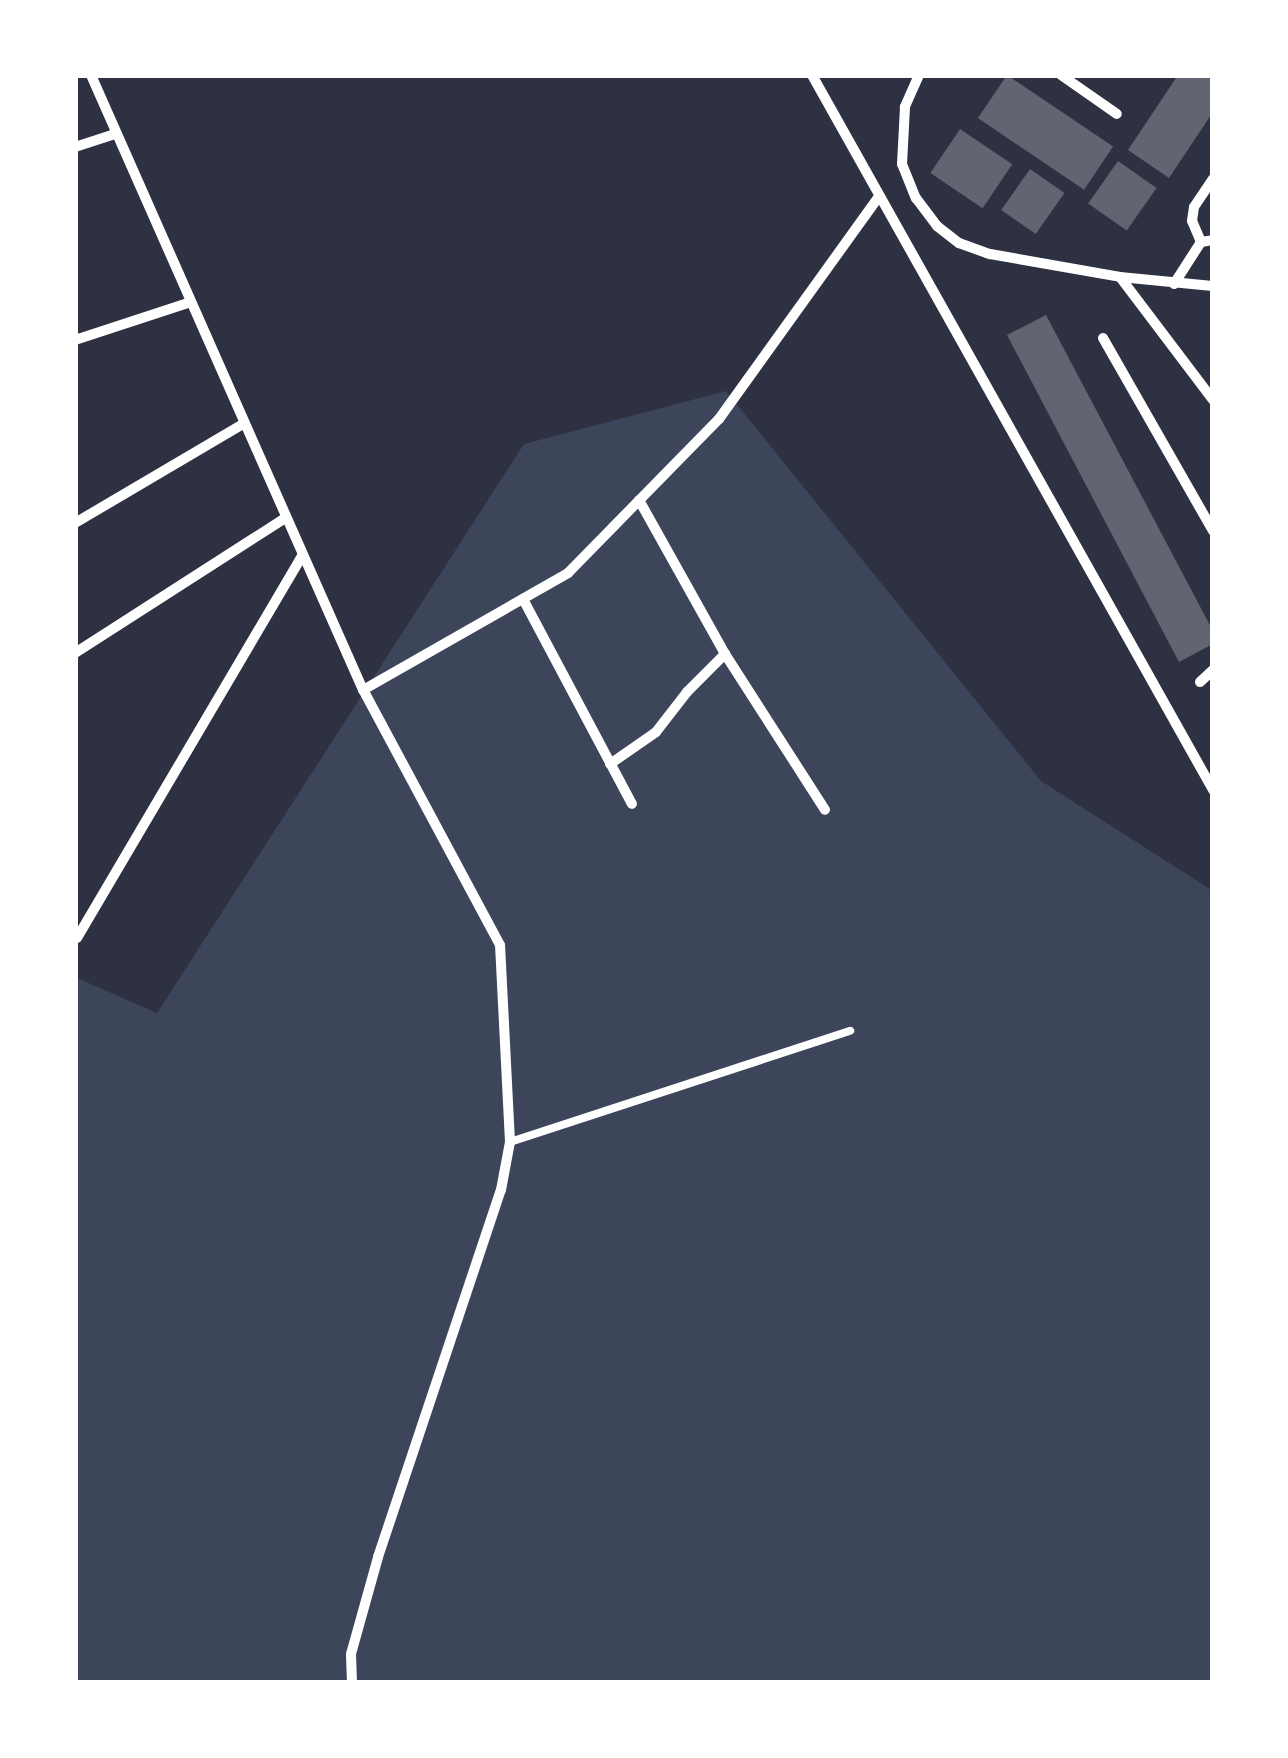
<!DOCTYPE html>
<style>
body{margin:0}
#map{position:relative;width:1288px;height:1758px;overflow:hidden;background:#2d3142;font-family:"Source Sans 3",sans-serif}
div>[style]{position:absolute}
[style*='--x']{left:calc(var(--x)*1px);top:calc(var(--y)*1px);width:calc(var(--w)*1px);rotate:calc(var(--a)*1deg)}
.green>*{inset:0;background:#3c4559}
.building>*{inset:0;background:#626471;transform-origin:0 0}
.service>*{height:8px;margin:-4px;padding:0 4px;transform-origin:4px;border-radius:4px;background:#fff}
.minor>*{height:10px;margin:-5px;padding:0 5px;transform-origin:5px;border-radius:5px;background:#fff}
span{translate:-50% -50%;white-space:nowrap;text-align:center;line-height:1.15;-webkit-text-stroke:10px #fff;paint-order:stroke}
.frame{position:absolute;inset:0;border:78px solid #fff;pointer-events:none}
</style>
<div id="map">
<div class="green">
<i style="clip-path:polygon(726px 391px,1041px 781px,1213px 891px,1213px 1683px,75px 1683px,75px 977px,157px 1013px,524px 444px)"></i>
</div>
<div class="building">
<i style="left:1007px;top:75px;width:128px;height:52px;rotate:34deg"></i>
<i style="clip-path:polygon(1178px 75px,1213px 75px,1213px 112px,1169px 178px,1128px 150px)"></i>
<i style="left:960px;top:129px;width:63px;height:53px;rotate:34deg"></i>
<i style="left:1118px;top:161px;width:47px;height:52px;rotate:35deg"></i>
<i style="left:1030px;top:169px;width:42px;height:50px;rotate:35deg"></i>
<i style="clip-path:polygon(1046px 315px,1213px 631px,1213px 644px,1179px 662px,1007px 335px)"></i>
</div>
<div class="service">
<i style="--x:510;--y:1142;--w:358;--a:-18.1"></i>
</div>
<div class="minor">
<i style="--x:91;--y:75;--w:672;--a:66.14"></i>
<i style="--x:812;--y:75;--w:820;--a:60.71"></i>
<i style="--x:919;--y:75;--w:35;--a:114"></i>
<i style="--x:905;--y:107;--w:57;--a:93"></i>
<i style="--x:902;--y:164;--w:37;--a:68"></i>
<i style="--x:916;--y:198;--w:35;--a:53"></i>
<i style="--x:937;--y:226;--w:28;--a:38"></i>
<i style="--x:959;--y:243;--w:33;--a:20"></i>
<i style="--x:990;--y:254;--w:132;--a:10"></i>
<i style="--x:1120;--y:277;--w:93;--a:5.5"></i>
<i style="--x:1061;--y:75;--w:68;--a:34.9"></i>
<i style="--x:75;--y:147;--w:42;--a:-18"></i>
<i style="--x:1201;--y:242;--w:23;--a:-113"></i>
<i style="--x:1192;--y:221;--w:14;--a:-82"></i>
<i style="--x:1194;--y:207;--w:34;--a:-56"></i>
<i style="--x:1120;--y:277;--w:154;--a:52.9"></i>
<i style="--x:1174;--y:284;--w:50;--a:-57.3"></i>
<i style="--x:1201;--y:242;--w:12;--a:-9"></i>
<i style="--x:1103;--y:338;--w:222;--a:60.3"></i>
<i style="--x:75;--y:340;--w:122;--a:-18.1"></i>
<i style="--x:639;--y:500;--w:176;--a:60.8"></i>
<i style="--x:725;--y:654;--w:185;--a:57.3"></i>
<i style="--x:75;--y:523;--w:195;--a:-30.5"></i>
<i style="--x:523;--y:599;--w:232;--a:62"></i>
<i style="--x:75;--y:653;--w:248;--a:-32.7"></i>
<i style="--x:1200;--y:682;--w:18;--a:-43"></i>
<i style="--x:610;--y:764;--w:56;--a:-34.8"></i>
<i style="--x:656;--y:732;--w:51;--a:-52.2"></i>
<i style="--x:687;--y:692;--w:54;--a:-45"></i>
<i style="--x:77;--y:938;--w:442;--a:-59.5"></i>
<i style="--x:352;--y:1683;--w:29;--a:-92"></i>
<i style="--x:351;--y:1654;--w:101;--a:-74.4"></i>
<i style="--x:378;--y:1557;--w:387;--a:-71.5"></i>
<i style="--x:501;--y:1190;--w:49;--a:-79.4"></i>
<i style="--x:510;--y:1142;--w:197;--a:-92.9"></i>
<i style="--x:500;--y:945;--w:289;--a:-118.2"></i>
<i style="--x:363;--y:690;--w:236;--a:-29.7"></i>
<i style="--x:568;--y:573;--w:216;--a:-45.6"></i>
<i style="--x:719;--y:419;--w:274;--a:-54.3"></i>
</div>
<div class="frame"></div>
</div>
